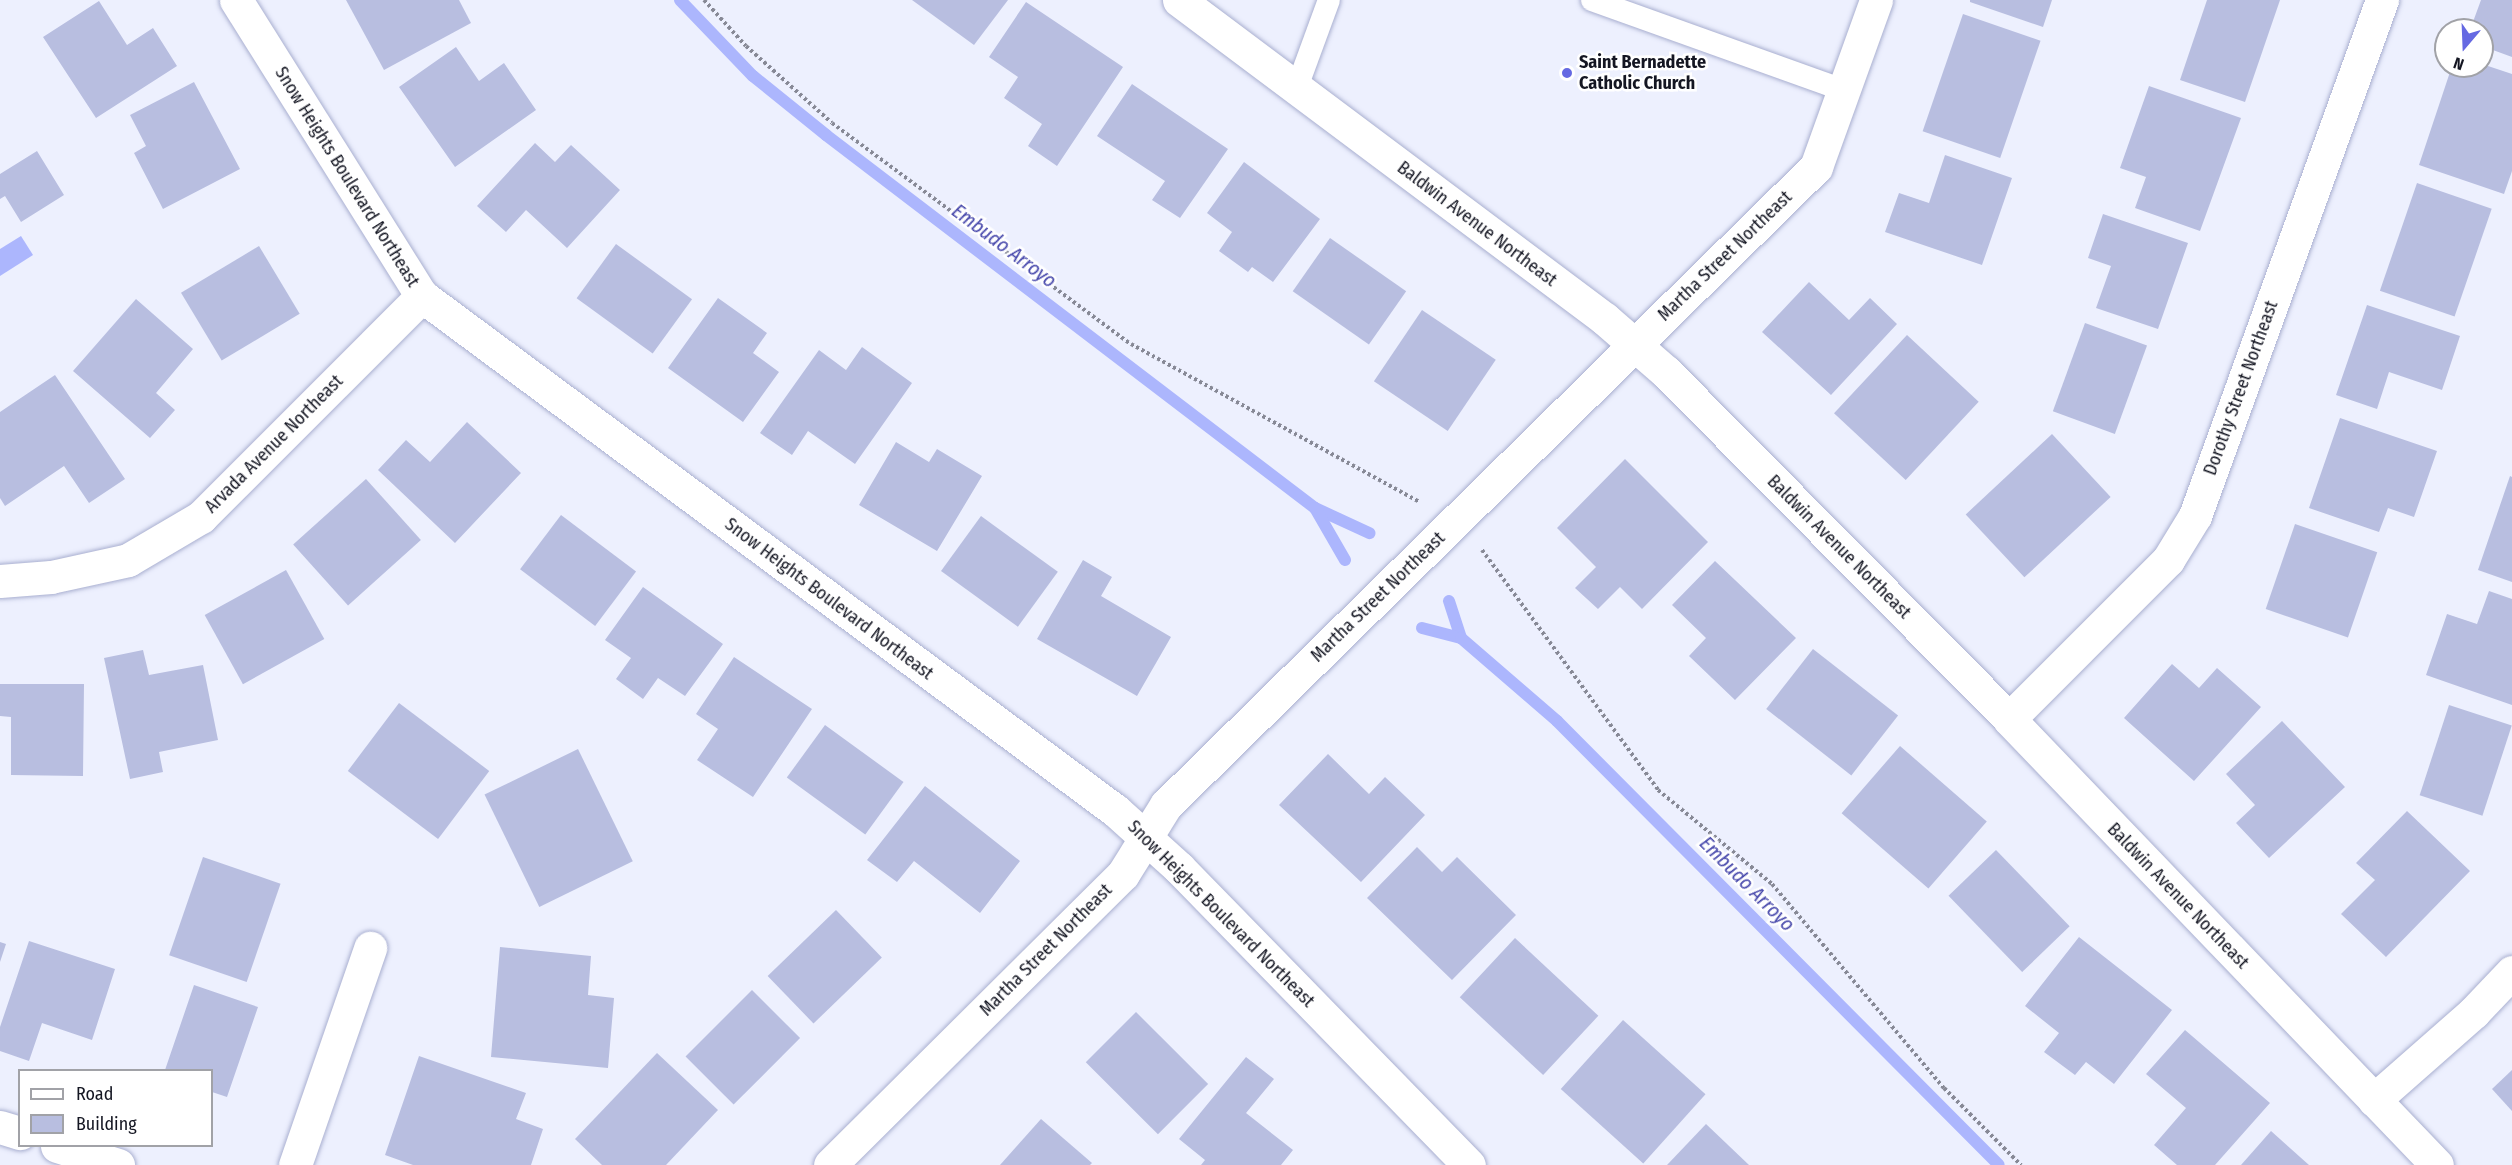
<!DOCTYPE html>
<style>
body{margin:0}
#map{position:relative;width:2512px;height:1165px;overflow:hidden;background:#edf0fe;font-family:"Fira Sans Condensed",sans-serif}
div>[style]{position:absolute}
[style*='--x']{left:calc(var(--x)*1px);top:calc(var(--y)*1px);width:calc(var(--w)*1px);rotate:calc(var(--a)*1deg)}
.water>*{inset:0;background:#acb6fd}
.stream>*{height:12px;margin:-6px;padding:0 6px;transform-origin:6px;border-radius:6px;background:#acb6fd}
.building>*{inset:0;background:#b8bee0;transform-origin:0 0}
.path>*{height:4px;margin-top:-2px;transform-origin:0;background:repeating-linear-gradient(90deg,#878996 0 3px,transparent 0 6px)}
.roads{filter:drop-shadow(0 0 2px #a9afd0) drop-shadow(0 0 2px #a9afd0)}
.lane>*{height:22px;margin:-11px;padding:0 11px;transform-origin:11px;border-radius:11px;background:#fff}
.street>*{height:33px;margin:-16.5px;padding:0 16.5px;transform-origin:16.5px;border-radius:16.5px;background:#fff}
.dots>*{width:16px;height:16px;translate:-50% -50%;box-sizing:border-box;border:3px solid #fff;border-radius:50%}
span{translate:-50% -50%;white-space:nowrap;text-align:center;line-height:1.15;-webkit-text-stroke:5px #fff;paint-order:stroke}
.poi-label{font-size:18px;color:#141622;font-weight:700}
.left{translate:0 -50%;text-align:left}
.street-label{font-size:18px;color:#141622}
.water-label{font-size:20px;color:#4647ab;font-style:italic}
.legend{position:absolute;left:18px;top:1069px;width:195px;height:78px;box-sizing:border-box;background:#fff;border:2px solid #a1a2a7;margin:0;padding:8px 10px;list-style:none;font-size:18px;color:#141622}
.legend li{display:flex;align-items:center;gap:12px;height:30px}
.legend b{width:30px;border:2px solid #a1a2a7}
.north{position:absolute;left:2434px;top:18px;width:60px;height:60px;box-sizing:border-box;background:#fff;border:2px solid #a1a2a7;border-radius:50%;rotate:199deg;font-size:16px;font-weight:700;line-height:24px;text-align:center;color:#141622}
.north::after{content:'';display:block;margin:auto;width:21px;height:27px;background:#6569e2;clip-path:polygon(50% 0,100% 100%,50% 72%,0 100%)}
</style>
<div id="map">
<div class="water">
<i style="clip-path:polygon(21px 236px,33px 255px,0 276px,0 249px)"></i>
</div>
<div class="stream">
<i style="--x:680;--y:0;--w:105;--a:46.2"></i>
<i style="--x:753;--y:76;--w:94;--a:38.9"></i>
<i style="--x:826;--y:135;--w:615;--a:37.34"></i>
<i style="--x:1315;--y:508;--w:60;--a:24.8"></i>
<i style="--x:1315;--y:508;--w:60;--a:60"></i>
<i style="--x:1449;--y:601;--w:39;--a:72"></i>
<i style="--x:1422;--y:628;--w:40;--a:14.4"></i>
<i style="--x:1461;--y:638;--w:127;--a:40.8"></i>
<i style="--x:1557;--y:721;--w:626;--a:45.13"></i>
</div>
<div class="building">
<i style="clip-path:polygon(346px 0,459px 0,471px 23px,384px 70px)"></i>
<i style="clip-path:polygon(912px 0,1008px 0,974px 45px)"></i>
<i style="clip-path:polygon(1970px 0,2052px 0,2043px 27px,1970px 2px)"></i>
<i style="clip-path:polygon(2207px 0,2280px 0,2245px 102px,2180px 80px)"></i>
<i style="clip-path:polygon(2481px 0,2512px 0,2512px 57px,2482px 46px,2482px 30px,2470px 30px)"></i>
<i style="clip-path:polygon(99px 1px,127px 45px,153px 28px,177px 66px,96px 118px,43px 37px)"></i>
<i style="clip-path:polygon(1026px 2px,1123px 67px,1057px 166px,1028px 146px,1042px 124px,1004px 98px,1018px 77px,989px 57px)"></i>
<i style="left:1963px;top:14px;width:82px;height:124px;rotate:19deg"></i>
<i style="clip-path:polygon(456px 47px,479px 81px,504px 63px,536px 110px,455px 167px,399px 87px)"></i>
<i style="clip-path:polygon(2482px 64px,2512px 74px,2512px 171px,2504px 194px,2419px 165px,2452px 66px)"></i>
<i style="clip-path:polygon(194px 82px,240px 169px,163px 209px,134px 153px,146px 146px,130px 115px)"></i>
<i style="clip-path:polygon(1132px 84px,1228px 149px,1180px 218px,1152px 200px,1165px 181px,1097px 136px)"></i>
<i style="clip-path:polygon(2149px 86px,2241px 118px,2200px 231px,2135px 208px,2146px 177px,2120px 168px)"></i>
<i style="clip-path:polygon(535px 143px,555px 162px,571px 145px,620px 190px,567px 248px,526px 210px,506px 232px,477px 206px)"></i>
<i style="clip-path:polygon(37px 151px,64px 195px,21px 222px,5px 196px,0 199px,0 174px)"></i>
<i style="clip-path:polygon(1945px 155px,2012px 178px,1982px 265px,1885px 232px,1899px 193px,1929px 203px)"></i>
<i style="clip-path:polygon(1244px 162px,1320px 219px,1273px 282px,1252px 267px,1248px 272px,1219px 251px,1232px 232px,1207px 213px)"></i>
<i style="left:2417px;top:183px;width:79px;height:114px;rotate:19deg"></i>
<i style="clip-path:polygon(2103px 214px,2188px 243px,2158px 329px,2096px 308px,2111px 266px,2088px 258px)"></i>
<i style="left:1330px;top:238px;width:93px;height:65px;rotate:35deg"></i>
<i style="left:616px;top:244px;width:94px;height:67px;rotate:36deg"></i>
<i style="left:259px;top:246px;width:79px;height:91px;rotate:59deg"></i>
<i style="clip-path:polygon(1809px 282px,1849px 320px,1870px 298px,1897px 324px,1831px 395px,1762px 332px)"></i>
<i style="clip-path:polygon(718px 298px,767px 333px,753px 353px,779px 372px,743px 422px,668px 368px)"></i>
<i style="clip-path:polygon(136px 299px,193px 349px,156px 393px,175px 410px,150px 438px,73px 371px)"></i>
<i style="clip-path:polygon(2367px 305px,2460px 336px,2442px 390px,2389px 372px,2377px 409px,2336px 395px)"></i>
<i style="left:1422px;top:310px;width:89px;height:86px;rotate:34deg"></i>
<i style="left:2085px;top:323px;width:66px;height:94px;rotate:20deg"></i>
<i style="left:1907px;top:335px;width:98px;height:107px;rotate:43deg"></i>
<i style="clip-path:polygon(862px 347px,912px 383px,855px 464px,808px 431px,792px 455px,760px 433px,819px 350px,846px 370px)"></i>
<i style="clip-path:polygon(55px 375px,125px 479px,89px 503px,64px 466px,5px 506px,0 498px,0 412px)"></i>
<i style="clip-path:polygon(2340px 418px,2437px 451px,2414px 517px,2388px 508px,2379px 532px,2309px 508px)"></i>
<i style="clip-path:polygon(467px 422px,521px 473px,455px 543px,378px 470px,406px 440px,430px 462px)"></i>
<i style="left:2052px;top:434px;width:86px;height:118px;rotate:47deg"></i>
<i style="clip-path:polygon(896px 442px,929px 462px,937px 449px,982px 476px,937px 551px,859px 505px)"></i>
<i style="clip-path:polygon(1625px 459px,1708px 542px,1642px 609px,1620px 587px,1598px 609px,1575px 588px,1596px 567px,1557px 528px)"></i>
<i style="clip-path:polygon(2510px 476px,2512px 477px,2512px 582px,2478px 570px)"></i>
<i style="left:366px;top:479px;width:82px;height:98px;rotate:48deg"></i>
<i style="left:561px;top:515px;width:94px;height:68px;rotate:37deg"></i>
<i style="left:981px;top:516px;width:95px;height:68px;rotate:36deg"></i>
<i style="left:2295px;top:524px;width:87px;height:90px;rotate:19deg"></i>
<i style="clip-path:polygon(1083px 560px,1112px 577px,1101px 596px,1171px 637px,1137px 696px,1037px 639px)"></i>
<i style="clip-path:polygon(1715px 561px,1796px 638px,1735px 700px,1689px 656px,1706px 638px,1672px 605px)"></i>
<i style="left:286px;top:570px;width:79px;height:93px;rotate:61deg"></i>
<i style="clip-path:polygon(643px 587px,723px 644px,685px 696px,658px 678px,643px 699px,616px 679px,631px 658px,605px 640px)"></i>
<i style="clip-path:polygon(2489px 591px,2512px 599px,2512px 705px,2426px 675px,2447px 614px,2477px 624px)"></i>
<i style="left:1813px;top:649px;width:108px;height:76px;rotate:38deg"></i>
<i style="clip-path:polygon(143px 650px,149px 675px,203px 665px,218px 740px,159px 752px,163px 772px,130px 779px,104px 658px)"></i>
<i style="clip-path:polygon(734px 657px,812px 709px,753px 797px,697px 760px,718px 729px,696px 714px)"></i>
<i style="clip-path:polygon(2172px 664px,2199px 688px,2217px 668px,2261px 707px,2194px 781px,2124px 718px)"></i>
<i style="clip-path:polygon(0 684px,84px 684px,83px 776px,11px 775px,11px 717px,0 716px)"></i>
<i style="left:399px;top:703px;width:113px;height:85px;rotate:37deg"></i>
<i style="left:2449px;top:705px;width:66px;height:95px;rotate:18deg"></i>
<i style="clip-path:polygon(2282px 721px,2345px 787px,2269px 858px,2236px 823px,2255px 805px,2226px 774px)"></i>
<i style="left:825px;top:725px;width:97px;height:65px;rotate:36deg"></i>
<i style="left:1900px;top:746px;width:115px;height:89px;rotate:41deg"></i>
<i style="left:578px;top:749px;width:125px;height:104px;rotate:64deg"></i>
<i style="clip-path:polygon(1328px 754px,1369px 794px,1385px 777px,1425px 815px,1361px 882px,1279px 805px)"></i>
<i style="clip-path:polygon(925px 786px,1020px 861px,980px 913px,914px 861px,897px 882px,867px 860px)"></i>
<i style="clip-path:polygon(2407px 811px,2470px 871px,2386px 957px,2341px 914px,2375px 880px,2356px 863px)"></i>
<i style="clip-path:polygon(1417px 847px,1442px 872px,1457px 857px,1516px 915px,1452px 980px,1367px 898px)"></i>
<i style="left:1996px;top:850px;width:106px;height:66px;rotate:46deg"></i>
<i style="left:203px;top:857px;width:82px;height:104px;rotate:19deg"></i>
<i style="left:836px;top:910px;width:66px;height:95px;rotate:46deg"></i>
<i style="clip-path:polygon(2079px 937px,2172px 1010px,2114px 1084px,2086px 1062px,2075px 1075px,2044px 1052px,2059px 1033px,2025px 1006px)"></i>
<i style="left:1515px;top:938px;width:114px;height:81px;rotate:43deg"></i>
<i style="clip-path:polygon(29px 941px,115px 969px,92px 1040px,42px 1023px,29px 1061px,0 1051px,0 1027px)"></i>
<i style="clip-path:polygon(0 942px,6px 944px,0 962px)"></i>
<i style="clip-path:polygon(500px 947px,591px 956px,588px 995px,614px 998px,608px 1068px,491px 1057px)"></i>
<i style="clip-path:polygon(194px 985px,258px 1007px,227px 1097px,212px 1092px,212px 1070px,165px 1070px)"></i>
<i style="left:752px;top:990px;width:68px;height:94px;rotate:45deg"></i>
<i style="left:1136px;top:1012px;width:102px;height:71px;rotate:45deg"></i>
<i style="left:1623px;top:1020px;width:111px;height:93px;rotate:42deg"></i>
<i style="clip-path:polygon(2185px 1030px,2270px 1103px,2215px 1165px,2177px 1165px,2154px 1145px,2186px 1108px,2146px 1074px)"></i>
<i style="clip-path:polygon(657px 1053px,718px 1110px,666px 1165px,602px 1165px,575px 1139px)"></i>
<i style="clip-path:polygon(419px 1056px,526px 1093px,516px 1119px,543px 1129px,531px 1165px,413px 1165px,385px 1155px)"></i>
<i style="clip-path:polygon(1246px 1057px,1274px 1079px,1246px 1113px,1293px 1150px,1281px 1165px,1201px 1165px,1205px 1160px,1179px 1139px)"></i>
<i style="clip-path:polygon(2512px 1070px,2512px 1111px,2492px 1089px)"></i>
<i style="clip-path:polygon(1041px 1119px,1092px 1163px,1090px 1165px,1000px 1165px)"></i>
<i style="clip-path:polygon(1706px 1124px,1749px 1165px,1667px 1165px)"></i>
<i style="clip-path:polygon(2271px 1131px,2309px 1165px,2241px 1165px)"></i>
</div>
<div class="path">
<i style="--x:704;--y:0;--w:62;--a:47.6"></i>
<i style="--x:746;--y:46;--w:115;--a:41.8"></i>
<i style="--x:832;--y:123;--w:372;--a:36.5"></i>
<i style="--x:1131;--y:344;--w:328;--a:28.7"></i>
<i style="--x:1482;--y:550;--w:298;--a:53.7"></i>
<i style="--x:1658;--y:790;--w:148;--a:39.5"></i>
<i style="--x:1772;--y:884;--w:267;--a:49.9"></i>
<i style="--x:1944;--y:1088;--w:109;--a:45"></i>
</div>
<div class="roads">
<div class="lane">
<i style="--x:1592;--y:0;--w:268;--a:19.7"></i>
<i style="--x:1296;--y:90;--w:96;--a:-69.9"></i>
</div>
<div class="street">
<i style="--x:236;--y:0;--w:350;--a:57.9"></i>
<i style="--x:422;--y:296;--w:864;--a:36.58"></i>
<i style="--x:1116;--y:811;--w:85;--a:42.1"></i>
<i style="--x:1179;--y:868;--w:415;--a:45.7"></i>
<i style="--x:1179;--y:0;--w:532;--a:36.83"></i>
<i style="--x:1605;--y:319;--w:81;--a:41"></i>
<i style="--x:1666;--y:372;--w:488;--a:45.3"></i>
<i style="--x:2009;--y:719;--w:618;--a:46.18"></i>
<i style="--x:0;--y:581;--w:51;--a:-4.5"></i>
<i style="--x:51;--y:577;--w:79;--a:-12.4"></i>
<i style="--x:128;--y:560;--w:85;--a:-30.5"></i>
<i style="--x:201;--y:517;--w:313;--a:-45"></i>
<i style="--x:2009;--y:719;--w:225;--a:-45"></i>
<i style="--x:2168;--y:560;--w:52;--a:-58.5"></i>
<i style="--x:2195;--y:516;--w:549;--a:-70.08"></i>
<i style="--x:2374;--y:1100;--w:133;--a:-41.3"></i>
<i style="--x:2474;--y:1012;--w:55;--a:-46.5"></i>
<i style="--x:0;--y:1127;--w:21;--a:17"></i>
<i style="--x:57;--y:1146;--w:64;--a:17.3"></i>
<i style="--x:295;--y:1165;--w:230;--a:-70.9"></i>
<i style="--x:830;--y:1165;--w:413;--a:-44.8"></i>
<i style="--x:1123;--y:874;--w:81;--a:-58.1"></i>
<i style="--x:1166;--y:805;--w:911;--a:-44.47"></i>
<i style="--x:1816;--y:167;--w:177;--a:-70.2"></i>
</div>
</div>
<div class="dots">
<i style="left:1567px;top:73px;background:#6569e2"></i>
</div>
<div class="poi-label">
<span class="left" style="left:1579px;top:73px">Saint Bernadette<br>Catholic Church</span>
</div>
<div class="street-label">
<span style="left:347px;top:177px;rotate:58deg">Snow Heights Boulevard Northeast</span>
<span style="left:1477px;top:224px;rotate:37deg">Baldwin Avenue Northeast</span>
<span style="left:1725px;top:256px;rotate:-44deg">Martha Street Northeast</span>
<span style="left:2241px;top:388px;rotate:-70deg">Dorothy Street Northeast</span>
<span style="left:274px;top:444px;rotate:-45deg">Arvada Avenue Northeast</span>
<span style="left:1839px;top:547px;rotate:45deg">Baldwin Avenue Northeast</span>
<span style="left:1378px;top:597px;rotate:-44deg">Martha Street Northeast</span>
<span style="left:829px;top:599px;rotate:37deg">Snow Heights Boulevard Northeast</span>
<span style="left:2178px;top:896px;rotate:46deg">Baldwin Avenue Northeast</span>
<span style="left:1221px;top:914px;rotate:45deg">Snow Heights Boulevard Northeast</span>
<span style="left:1046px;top:950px;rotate:-45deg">Martha Street Northeast</span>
</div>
<div class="water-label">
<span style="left:1004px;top:246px;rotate:37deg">Embudo Arroyo</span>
<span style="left:1747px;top:884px;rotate:45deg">Embudo Arroyo</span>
</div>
<ul class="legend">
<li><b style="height:8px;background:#fff"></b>Road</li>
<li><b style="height:16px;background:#b8bee0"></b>Building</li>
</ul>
<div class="north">N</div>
</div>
